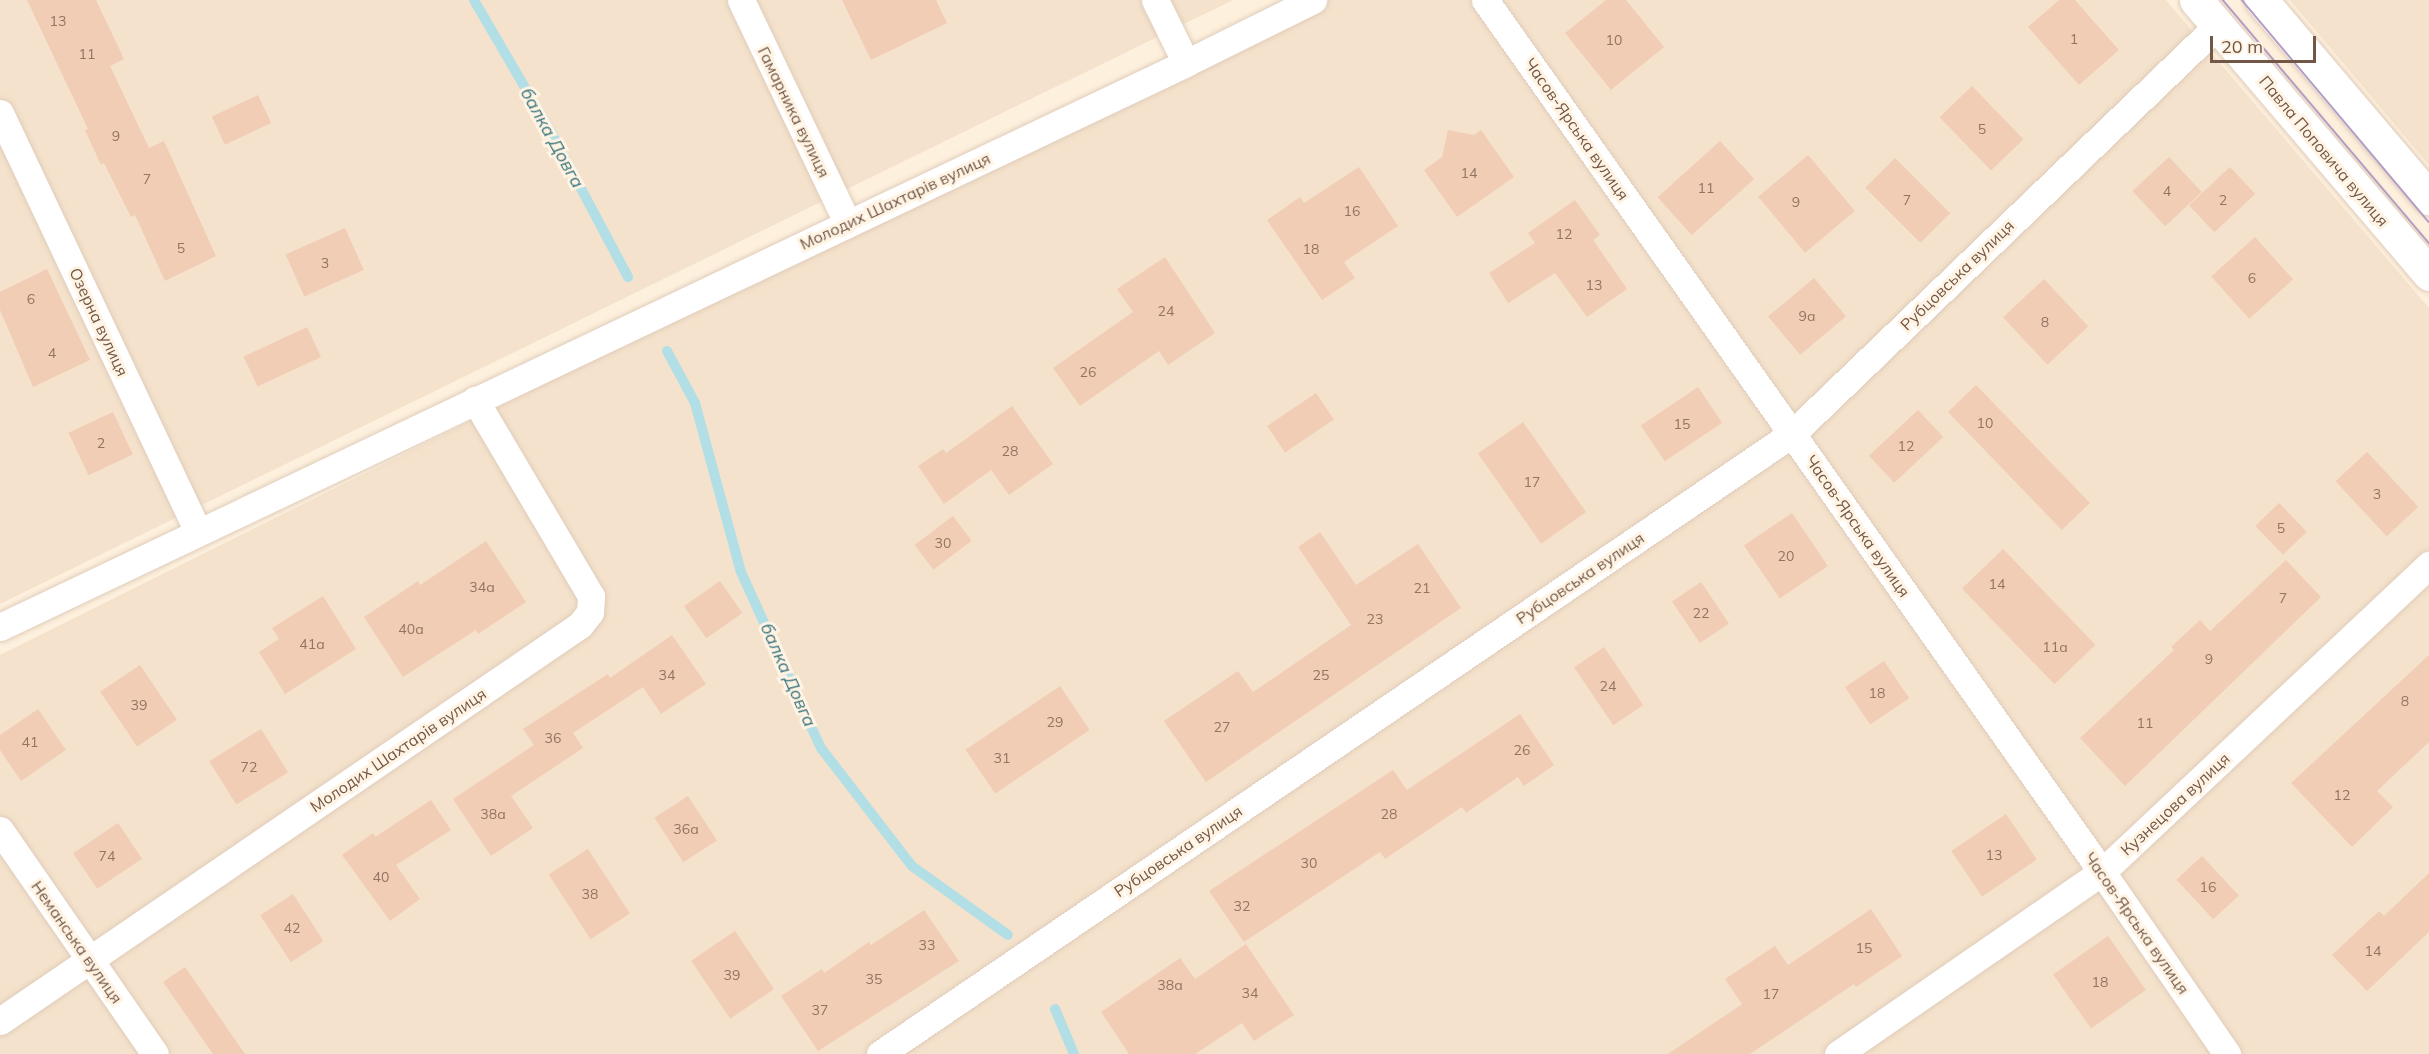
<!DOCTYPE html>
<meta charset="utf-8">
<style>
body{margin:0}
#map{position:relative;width:2429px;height:1054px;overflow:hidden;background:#fdf0dd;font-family:Mulish,sans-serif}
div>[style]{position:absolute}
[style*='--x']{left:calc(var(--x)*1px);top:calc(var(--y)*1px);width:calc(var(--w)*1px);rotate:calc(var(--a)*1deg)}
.residential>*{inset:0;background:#f4e2cc}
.stream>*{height:10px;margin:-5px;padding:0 5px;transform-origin:5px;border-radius:5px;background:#b2dee6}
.building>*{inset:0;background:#f2cdb5;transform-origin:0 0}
.roads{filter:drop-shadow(0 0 2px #e0ccba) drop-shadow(0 0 2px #e0ccba)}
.street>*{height:27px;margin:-13.5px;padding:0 13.5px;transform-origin:13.5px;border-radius:13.5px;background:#fff}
.secondary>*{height:33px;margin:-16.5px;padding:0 16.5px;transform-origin:16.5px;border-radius:16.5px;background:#fff}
.tram>*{height:1.5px;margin:-0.75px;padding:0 0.75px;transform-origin:0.75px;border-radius:0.75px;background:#b29dc4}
span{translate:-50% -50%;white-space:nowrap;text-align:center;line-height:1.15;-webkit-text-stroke:6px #fff4e4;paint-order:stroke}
.number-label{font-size:14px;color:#927462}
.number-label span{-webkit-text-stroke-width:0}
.street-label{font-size:16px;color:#725646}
.water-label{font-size:18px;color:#3c757f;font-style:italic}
.scale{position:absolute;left:2210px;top:36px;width:106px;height:27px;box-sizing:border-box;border:3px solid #725646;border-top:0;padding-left:8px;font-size:18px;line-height:21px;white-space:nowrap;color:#725646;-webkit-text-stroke:4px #fff4e4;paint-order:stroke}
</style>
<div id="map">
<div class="residential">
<i style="clip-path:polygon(0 0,1233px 0,0 604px)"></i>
<i style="clip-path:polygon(1316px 0,2166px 0,2429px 308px,2429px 1054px,0 1054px,0 655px)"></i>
<i style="clip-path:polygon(2290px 0,2429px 0,2429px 165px)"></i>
</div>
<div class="stream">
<i style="--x:474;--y:0;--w:155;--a:59.8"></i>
<i style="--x:552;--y:134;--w:162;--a:62"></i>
<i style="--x:667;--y:351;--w:59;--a:61.7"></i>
<i style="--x:695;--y:403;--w:175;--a:74.8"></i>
<i style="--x:741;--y:572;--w:193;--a:65.6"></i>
<i style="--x:821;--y:748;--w:149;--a:52.4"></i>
<i style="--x:912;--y:866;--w:118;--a:35.7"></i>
<i style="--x:1055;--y:1009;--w:49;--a:67.1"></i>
</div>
<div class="building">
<i style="clip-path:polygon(27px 0,96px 0,124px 59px,110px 66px,149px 148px,164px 141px,216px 256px,165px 281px,135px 215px,131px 217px,104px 163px,101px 165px,85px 130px,88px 129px)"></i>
<i style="clip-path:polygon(842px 0,936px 0,947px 23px,871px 60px)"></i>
<i style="clip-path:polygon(1606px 0,1626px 0,1664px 47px,1611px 90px,1565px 33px)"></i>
<i style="clip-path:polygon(2059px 0,2075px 0,2119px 50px,2079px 85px,2028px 27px)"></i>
<i style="left:1972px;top:86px;width:74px;height:45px;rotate:46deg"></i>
<i style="left:258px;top:95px;width:31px;height:51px;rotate:65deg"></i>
<i style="clip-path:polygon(1448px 130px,1474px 135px,1481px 130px,1514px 177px,1457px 217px,1424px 170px,1442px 157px)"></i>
<i style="left:1720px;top:141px;width:51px;height:84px;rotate:48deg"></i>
<i style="left:1808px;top:155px;width:73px;height:65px;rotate:50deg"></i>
<i style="left:2169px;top:157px;width:48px;height:50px;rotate:47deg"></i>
<i style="left:1895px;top:158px;width:78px;height:42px;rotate:45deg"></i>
<i style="clip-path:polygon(1359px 167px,1398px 226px,1344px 262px,1355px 278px,1322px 300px,1267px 220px,1300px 197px,1304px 203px)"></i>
<i style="left:2230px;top:167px;width:37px;height:56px;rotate:47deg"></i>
<i style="clip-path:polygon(1575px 200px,1600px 235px,1593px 240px,1627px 289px,1587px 317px,1555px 273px,1508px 303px,1489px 273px,1535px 243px,1528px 233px)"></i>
<i style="left:345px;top:228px;width:46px;height:65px;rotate:66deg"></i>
<i style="left:2255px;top:237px;width:57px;height:59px;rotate:48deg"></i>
<i style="clip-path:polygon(1165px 257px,1215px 333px,1168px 365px,1159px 351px,1080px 406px,1053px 368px,1133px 312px,1117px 289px)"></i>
<i style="clip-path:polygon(47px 269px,90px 360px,33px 387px,0 310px,0 292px)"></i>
<i style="left:1814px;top:278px;width:50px;height:60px;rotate:50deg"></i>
<i style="left:2044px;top:279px;width:65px;height:56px;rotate:47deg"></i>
<i style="left:307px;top:327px;width:33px;height:70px;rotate:65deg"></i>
<i style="left:1976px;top:385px;width:164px;height:39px;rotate:46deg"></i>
<i style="left:1698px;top:387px;width:43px;height:69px;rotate:56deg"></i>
<i style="left:1316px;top:393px;width:32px;height:59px;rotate:56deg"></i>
<i style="clip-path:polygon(1012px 406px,1053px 464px,1009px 495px,991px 470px,944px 504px,918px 466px,943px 449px,946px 453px)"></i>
<i style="left:1918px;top:410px;width:37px;height:67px;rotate:47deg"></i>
<i style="left:113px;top:412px;width:47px;height:49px;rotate:65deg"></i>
<i style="left:1523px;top:422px;width:110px;height:55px;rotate:55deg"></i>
<i style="left:2367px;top:452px;width:75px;height:43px;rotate:47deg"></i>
<i style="left:2279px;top:503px;width:40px;height:33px;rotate:46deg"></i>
<i style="left:1792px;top:513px;width:64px;height:58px;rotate:56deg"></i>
<i style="left:953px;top:516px;width:31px;height:48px;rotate:53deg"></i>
<i style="clip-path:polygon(1320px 532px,1356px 585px,1418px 544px,1461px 608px,1206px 782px,1164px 721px,1238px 671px,1253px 692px,1351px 625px,1298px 547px)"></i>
<i style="clip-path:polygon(486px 541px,526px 602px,478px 634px,476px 630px,403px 677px,364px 617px,418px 581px,420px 585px)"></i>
<i style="left:2003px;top:549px;width:133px;height:57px;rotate:46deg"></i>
<i style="clip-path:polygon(2286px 560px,2321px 597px,2125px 786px,2080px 738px,2174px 650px,2171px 647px,2200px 620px,2210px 631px)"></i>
<i style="left:720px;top:581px;width:39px;height:44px;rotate:55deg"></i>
<i style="left:1701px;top:582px;width:50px;height:35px;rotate:56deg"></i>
<i style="clip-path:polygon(323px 596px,356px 649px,285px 694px,259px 652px,279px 639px,272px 628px)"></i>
<i style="clip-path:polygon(672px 635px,706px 684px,661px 714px,643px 687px,573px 733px,583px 748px,511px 796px,533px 828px,491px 856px,453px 799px,534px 745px,523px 729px,608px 674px,610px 678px)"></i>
<i style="left:1604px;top:647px;width:70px;height:36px;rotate:56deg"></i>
<i style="clip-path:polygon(2429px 655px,2429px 742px,2377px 791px,2393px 807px,2352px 847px,2291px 783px)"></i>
<i style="left:1884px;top:661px;width:45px;height:47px;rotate:56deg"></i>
<i style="left:140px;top:665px;width:66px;height:48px;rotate:56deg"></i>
<i style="left:1060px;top:686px;width:53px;height:114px;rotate:56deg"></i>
<i style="clip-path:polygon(38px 709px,66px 750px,21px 781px,0 750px,0 735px)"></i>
<i style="clip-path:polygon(1520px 714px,1554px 765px,1524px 786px,1518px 777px,1466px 813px,1462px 807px,1385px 859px,1380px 852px,1244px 942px,1209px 891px,1393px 770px,1407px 790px)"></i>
<i style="left:261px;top:729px;width:51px;height:61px;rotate:58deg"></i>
<i style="left:688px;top:796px;width:53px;height:40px;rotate:57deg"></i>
<i style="clip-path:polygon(431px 800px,451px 830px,396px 865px,420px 899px,390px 921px,342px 855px,373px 833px,375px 837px)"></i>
<i style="left:2006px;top:814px;width:55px;height:66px;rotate:56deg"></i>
<i style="left:118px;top:823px;width:43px;height:54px;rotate:56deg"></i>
<i style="left:588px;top:849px;width:77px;height:47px;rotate:57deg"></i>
<i style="left:2202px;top:856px;width:54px;height:35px;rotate:47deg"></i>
<i style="clip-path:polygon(2429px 873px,2429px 932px,2367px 991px,2332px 955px,2379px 911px,2384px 916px)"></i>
<i style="left:293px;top:894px;width:56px;height:39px;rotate:57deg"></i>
<i style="clip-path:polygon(1871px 909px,1902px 956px,1856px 987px,1854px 984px,1750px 1054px,1668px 1054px,1742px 1004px,1725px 979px,1775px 946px,1788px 965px)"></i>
<i style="clip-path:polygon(924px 910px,959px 961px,818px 1051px,781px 996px,822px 969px,824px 973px,869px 942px,871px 945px)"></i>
<i style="left:735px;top:931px;width:70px;height:53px;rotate:56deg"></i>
<i style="left:2108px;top:936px;width:66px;height:67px;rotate:55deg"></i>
<i style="clip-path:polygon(1246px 944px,1294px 1015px,1254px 1041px,1242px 1023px,1195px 1054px,1129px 1054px,1101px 1012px,1180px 958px,1195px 979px)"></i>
<i style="clip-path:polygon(185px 967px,245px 1054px,213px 1054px,163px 982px)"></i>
</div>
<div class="roads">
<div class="street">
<i style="--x:741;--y:0;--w:248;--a:64.5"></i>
<i style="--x:1155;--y:0;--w:70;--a:63.8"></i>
<i style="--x:1485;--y:0;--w:1068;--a:54.72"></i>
<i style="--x:2102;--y:872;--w:221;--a:55.5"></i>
<i style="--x:0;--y:113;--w:463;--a:64.7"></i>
<i style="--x:0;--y:627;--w:1313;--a:-25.43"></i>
<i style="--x:1186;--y:63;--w:142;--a:-26.4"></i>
<i style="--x:0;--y:830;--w:272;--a:55.3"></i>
<i style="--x:0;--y:1021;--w:702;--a:-34.32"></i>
<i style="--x:580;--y:625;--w:16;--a:-52"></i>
<i style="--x:590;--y:612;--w:16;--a:-86"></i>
<i style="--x:591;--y:596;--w:228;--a:-120.6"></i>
<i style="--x:880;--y:1054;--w:1104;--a:-34.22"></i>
<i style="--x:1793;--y:433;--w:589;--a:-43.83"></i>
<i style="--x:1838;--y:1054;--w:321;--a:-34.6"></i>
<i style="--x:2102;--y:872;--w:449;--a:-43.2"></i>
</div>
<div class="secondary">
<i style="--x:2196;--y:0;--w:360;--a:49.6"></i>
<i style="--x:2261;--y:0;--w:260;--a:49.7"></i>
</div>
</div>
<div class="tram">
<i style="--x:2223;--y:0;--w:319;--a:49.7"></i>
<i style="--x:2242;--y:0;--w:290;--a:49.9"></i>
</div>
<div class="number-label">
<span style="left:58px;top:21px">13</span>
<span style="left:2074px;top:39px">1</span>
<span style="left:1614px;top:40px">10</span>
<span style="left:87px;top:54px">11</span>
<span style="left:1982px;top:129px">5</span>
<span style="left:116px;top:136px">9</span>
<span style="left:1469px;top:173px">14</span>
<span style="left:147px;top:179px">7</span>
<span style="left:1706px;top:188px">11</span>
<span style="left:2167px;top:191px">4</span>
<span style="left:1907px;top:200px">7</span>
<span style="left:2223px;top:200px">2</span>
<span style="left:1796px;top:202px">9</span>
<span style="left:1352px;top:211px">16</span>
<span style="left:1564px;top:234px">12</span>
<span style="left:181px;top:248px">5</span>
<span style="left:1311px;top:249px">18</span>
<span style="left:325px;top:263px">3</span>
<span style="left:2252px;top:278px">6</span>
<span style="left:1594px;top:285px">13</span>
<span style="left:31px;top:299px">6</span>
<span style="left:1166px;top:311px">24</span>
<span style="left:1807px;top:316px">9а</span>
<span style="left:2045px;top:322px">8</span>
<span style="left:52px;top:353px">4</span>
<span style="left:1088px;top:372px">26</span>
<span style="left:1985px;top:423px">10</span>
<span style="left:1682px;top:424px">15</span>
<span style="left:101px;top:443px">2</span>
<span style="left:1906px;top:446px">12</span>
<span style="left:1010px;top:451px">28</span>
<span style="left:1532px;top:482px">17</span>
<span style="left:2377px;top:494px">3</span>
<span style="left:2281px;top:528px">5</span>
<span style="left:943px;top:543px">30</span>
<span style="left:1786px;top:556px">20</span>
<span style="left:1997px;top:584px">14</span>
<span style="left:482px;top:587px">34а</span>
<span style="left:1422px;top:588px">21</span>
<span style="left:2283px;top:598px">7</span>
<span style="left:1701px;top:613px">22</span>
<span style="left:1375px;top:619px">23</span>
<span style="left:411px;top:629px">40а</span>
<span style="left:312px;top:644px">41а</span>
<span style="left:2055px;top:647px">11а</span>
<span style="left:2209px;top:659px">9</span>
<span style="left:667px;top:675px">34</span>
<span style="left:1321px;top:675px">25</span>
<span style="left:1608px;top:686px">24</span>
<span style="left:1877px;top:693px">18</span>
<span style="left:2405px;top:701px">8</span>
<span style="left:139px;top:705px">39</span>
<span style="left:1055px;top:722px">29</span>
<span style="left:2145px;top:723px">11</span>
<span style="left:1222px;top:727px">27</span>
<span style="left:553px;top:738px">36</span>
<span style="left:30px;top:742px">41</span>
<span style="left:1522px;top:750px">26</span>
<span style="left:1002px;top:758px">31</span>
<span style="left:249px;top:767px">72</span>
<span style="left:2342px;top:795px">12</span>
<span style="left:493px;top:814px">38а</span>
<span style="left:1389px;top:814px">28</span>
<span style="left:686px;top:829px">36а</span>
<span style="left:1994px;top:855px">13</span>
<span style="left:107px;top:856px">74</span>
<span style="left:1309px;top:863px">30</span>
<span style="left:381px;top:877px">40</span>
<span style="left:2208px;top:887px">16</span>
<span style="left:590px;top:894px">38</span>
<span style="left:1242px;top:906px">32</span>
<span style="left:292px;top:928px">42</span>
<span style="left:927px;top:945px">33</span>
<span style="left:1864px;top:948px">15</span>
<span style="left:2373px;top:951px">14</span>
<span style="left:732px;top:975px">39</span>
<span style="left:874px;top:979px">35</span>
<span style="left:2100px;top:982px">18</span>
<span style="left:1170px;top:985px">38а</span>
<span style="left:1250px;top:993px">34</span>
<span style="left:1771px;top:994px">17</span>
<span style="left:820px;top:1010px">37</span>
</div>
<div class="street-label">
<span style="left:794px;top:112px;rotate:64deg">Гамарника вулиця</span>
<span style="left:1577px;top:129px;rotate:55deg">Часов-Ярська вулиця</span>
<span style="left:2324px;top:151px;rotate:50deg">Павла Поповича вулиця</span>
<span style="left:895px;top:201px;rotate:-25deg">Молодих Шахтарів вулиця</span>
<span style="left:1957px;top:275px;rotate:-44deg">Рубцовська вулиця</span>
<span style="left:99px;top:322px;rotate:65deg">Озерна вулиця</span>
<span style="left:1858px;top:526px;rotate:55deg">Часов-Ярська вулиця</span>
<span style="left:1580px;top:578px;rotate:-34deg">Рубцовська вулиця</span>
<span style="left:398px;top:750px;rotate:-34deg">Молодих Шахтарів вулиця</span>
<span style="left:2175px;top:804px;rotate:-43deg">Кузнецова вулиця</span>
<span style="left:1178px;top:851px;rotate:-34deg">Рубцовська вулиця</span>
<span style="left:2137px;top:923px;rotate:55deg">Часов-Ярська вулиця</span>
<span style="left:77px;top:942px;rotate:55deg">Неманська вулиця</span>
</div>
<div class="water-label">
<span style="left:552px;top:138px;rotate:61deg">балка Довга</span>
<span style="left:788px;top:675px;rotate:66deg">балка Довга</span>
</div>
<div class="scale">20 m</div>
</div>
